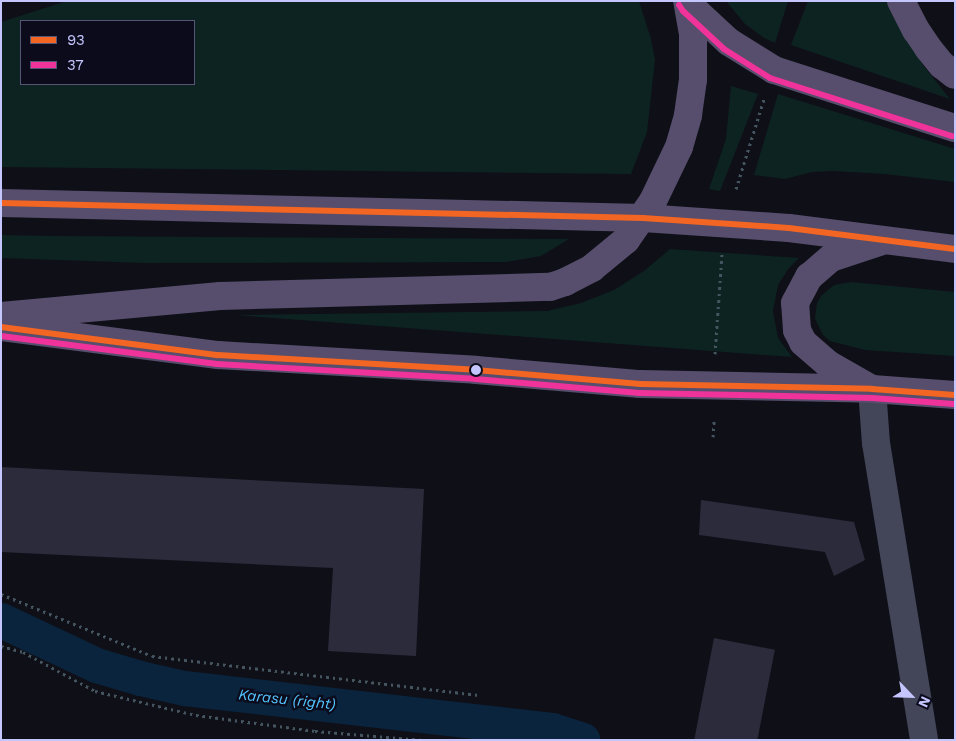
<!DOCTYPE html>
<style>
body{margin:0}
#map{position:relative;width:956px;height:741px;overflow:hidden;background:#0f0f18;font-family:"Work Sans",sans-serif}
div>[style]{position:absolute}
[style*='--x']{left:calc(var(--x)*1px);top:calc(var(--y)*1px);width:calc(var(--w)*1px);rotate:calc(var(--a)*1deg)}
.green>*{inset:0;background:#0d2321}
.canal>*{height:35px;margin:-17.5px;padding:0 17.5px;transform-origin:17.5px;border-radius:17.5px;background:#0a243d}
.building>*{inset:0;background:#2c2b3c;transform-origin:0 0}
.path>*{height:3px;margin-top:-1.5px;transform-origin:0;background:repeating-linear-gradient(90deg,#44555f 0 2.5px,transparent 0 6.5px)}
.minor>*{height:28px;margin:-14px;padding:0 14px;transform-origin:14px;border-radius:14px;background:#434559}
.primary>*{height:28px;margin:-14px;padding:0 14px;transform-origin:14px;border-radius:14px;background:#564e6c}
.bus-1>*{height:6px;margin:-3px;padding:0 3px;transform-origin:3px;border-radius:3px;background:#f26522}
.bus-2>*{height:6px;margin:-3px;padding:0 3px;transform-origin:3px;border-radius:3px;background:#ef339a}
.dots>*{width:14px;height:14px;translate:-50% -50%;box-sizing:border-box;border:2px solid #0b0b1c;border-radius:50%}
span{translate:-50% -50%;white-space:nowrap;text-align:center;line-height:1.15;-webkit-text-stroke:4.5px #0b0b1c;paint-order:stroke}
.water-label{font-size:15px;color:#54c5ff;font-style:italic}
.frame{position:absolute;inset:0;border:2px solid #c6c6ff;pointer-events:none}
.legend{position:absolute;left:20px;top:20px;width:175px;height:65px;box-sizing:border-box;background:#0b0b1c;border:1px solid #565677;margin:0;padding:6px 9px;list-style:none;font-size:15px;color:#c6c6ff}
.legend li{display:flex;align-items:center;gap:10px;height:25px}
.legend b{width:25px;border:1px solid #565677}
.north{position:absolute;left:886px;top:671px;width:50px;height:50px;-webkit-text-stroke:4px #0b0b1c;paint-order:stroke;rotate:114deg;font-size:14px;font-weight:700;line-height:20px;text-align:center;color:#c6c6ff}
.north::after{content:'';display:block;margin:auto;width:18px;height:22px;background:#c6c6ff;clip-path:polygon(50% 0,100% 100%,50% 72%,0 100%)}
</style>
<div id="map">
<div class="green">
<i style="clip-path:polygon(evenodd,67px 1px,639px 1px,651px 39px,655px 60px,647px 132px,631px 174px,1px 167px,1px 22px,67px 1px,194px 21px,194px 84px,21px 84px,21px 21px,194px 21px)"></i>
<i style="clip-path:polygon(726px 1px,788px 1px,775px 43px,764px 38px,745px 24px)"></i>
<i style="clip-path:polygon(808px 1px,892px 1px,899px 23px,923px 65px,950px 99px,791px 45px)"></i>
<i style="clip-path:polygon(731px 86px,758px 94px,720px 191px,709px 189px,726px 139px)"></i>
<i style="clip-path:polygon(778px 94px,955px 149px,955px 182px,885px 174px,833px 171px,812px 172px,785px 179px,754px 175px)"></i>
<i style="clip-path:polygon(1px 235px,54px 236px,569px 239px,541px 256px,506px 262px,145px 263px,1px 258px)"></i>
<i style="clip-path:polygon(670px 249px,799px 258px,789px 268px,778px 285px,773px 311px,778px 338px,792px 357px,235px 315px,547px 311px,581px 303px,614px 290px,644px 271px)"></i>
<i style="clip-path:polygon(851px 282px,955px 292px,955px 356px,865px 350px,830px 341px,823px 335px,815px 319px,817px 303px,821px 296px,834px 285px)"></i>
</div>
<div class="canal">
<i style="--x:1;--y:620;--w:105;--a:25.3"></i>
<i style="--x:96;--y:665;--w:46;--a:16.5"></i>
<i style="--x:140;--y:678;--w:45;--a:12.8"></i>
<i style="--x:184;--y:688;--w:370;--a:6.5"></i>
<i style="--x:552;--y:730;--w:32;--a:18"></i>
</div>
<div class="building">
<i style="clip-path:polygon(1px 467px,424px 489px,416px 656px,328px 651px,333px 568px,1px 552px)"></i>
<i style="clip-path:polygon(701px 500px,854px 522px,865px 560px,834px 576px,825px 552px,699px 535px)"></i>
<i style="left:714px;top:638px;width:62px;height:104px;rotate:11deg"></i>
</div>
<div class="path">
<i style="--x:736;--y:189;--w:94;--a:-72.7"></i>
<i style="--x:715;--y:354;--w:101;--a:-86"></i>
<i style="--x:713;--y:437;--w:16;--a:-86"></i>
<i style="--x:1;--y:594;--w:163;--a:22.3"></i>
<i style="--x:152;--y:656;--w:331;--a:6.8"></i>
<i style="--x:1;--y:646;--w:23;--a:15"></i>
<i style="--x:23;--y:652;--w:82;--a:28.4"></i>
<i style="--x:95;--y:691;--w:104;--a:13.4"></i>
<i style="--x:196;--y:715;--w:120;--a:7.7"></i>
<i style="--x:315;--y:731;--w:108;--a:4.8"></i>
</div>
<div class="minor">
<i style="--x:872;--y:389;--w:54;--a:85.8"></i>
<i style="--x:876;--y:443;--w:301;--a:80.8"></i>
</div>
<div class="primary">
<i style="--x:901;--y:1;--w:33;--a:63"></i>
<i style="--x:916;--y:30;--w:22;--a:56"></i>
<i style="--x:928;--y:48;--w:22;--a:51"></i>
<i style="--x:942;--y:65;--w:16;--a:38"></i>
<i style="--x:689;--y:5;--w:54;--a:42.8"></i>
<i style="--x:729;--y:42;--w:53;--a:31.9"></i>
<i style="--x:774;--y:70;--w:190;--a:17.8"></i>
<i style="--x:1;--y:203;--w:642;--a:1.34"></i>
<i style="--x:643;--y:218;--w:146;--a:3.9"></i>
<i style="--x:789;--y:228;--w:167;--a:7.2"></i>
<i style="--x:1;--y:316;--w:220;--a:-5.2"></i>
<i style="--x:220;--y:296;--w:330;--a:-1.6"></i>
<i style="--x:550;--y:287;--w:16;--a:-18"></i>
<i style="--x:565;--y:282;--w:30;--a:-27"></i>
<i style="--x:592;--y:268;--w:44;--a:-39.5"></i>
<i style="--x:626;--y:240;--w:47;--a:-55.3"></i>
<i style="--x:653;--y:201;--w:60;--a:-64.3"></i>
<i style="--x:679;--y:147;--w:33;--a:-74"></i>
<i style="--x:688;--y:115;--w:35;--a:-82"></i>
<i style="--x:693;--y:80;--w:46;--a:-90"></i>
<i style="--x:693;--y:34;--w:34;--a:-100"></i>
<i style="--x:1;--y:327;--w:219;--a:7.4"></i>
<i style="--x:218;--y:355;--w:258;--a:3.3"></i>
<i style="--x:476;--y:370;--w:165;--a:4.9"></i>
<i style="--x:640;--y:384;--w:232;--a:1.2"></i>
<i style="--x:872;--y:389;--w:83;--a:4.1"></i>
<i style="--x:868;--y:387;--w:46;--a:-150.1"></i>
<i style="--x:828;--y:364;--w:33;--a:-139"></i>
<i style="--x:803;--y:342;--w:13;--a:-117"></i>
<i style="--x:797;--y:330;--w:27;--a:-94"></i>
<i style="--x:795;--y:303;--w:30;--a:-62"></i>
<i style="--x:809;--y:277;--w:29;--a:-41"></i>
<i style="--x:831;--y:258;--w:51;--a:-18.4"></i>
</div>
<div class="bus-1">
<i style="--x:1;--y:203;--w:642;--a:1.34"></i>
<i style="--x:643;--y:218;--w:146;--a:3.9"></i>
<i style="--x:789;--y:228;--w:167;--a:7.2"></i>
<i style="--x:1;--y:327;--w:219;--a:7.4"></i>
<i style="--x:218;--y:355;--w:258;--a:3.3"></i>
<i style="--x:476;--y:370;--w:165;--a:4.9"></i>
<i style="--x:640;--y:384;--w:232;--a:1.2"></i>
<i style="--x:872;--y:389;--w:83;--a:4.1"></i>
</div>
<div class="bus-2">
<i style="--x:679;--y:5;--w:7;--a:56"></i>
<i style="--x:683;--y:11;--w:56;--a:42.8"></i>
<i style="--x:724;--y:49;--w:54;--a:32.2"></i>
<i style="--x:770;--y:78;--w:191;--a:17.7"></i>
<i style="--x:1;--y:336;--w:218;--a:7.4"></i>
<i style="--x:217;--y:364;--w:258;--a:3.3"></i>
<i style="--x:475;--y:379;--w:165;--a:4.9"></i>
<i style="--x:639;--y:393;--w:233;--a:1.2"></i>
<i style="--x:872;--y:398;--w:82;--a:4.2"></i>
</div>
<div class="dots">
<i style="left:476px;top:370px;background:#c6c6ff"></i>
</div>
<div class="water-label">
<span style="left:287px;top:700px;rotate:6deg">Karasu (right)</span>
</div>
<div class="frame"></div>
<ul class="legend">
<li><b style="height:6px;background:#f26522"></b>93</li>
<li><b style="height:6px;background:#ef339a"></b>37</li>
</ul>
<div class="north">N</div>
</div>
